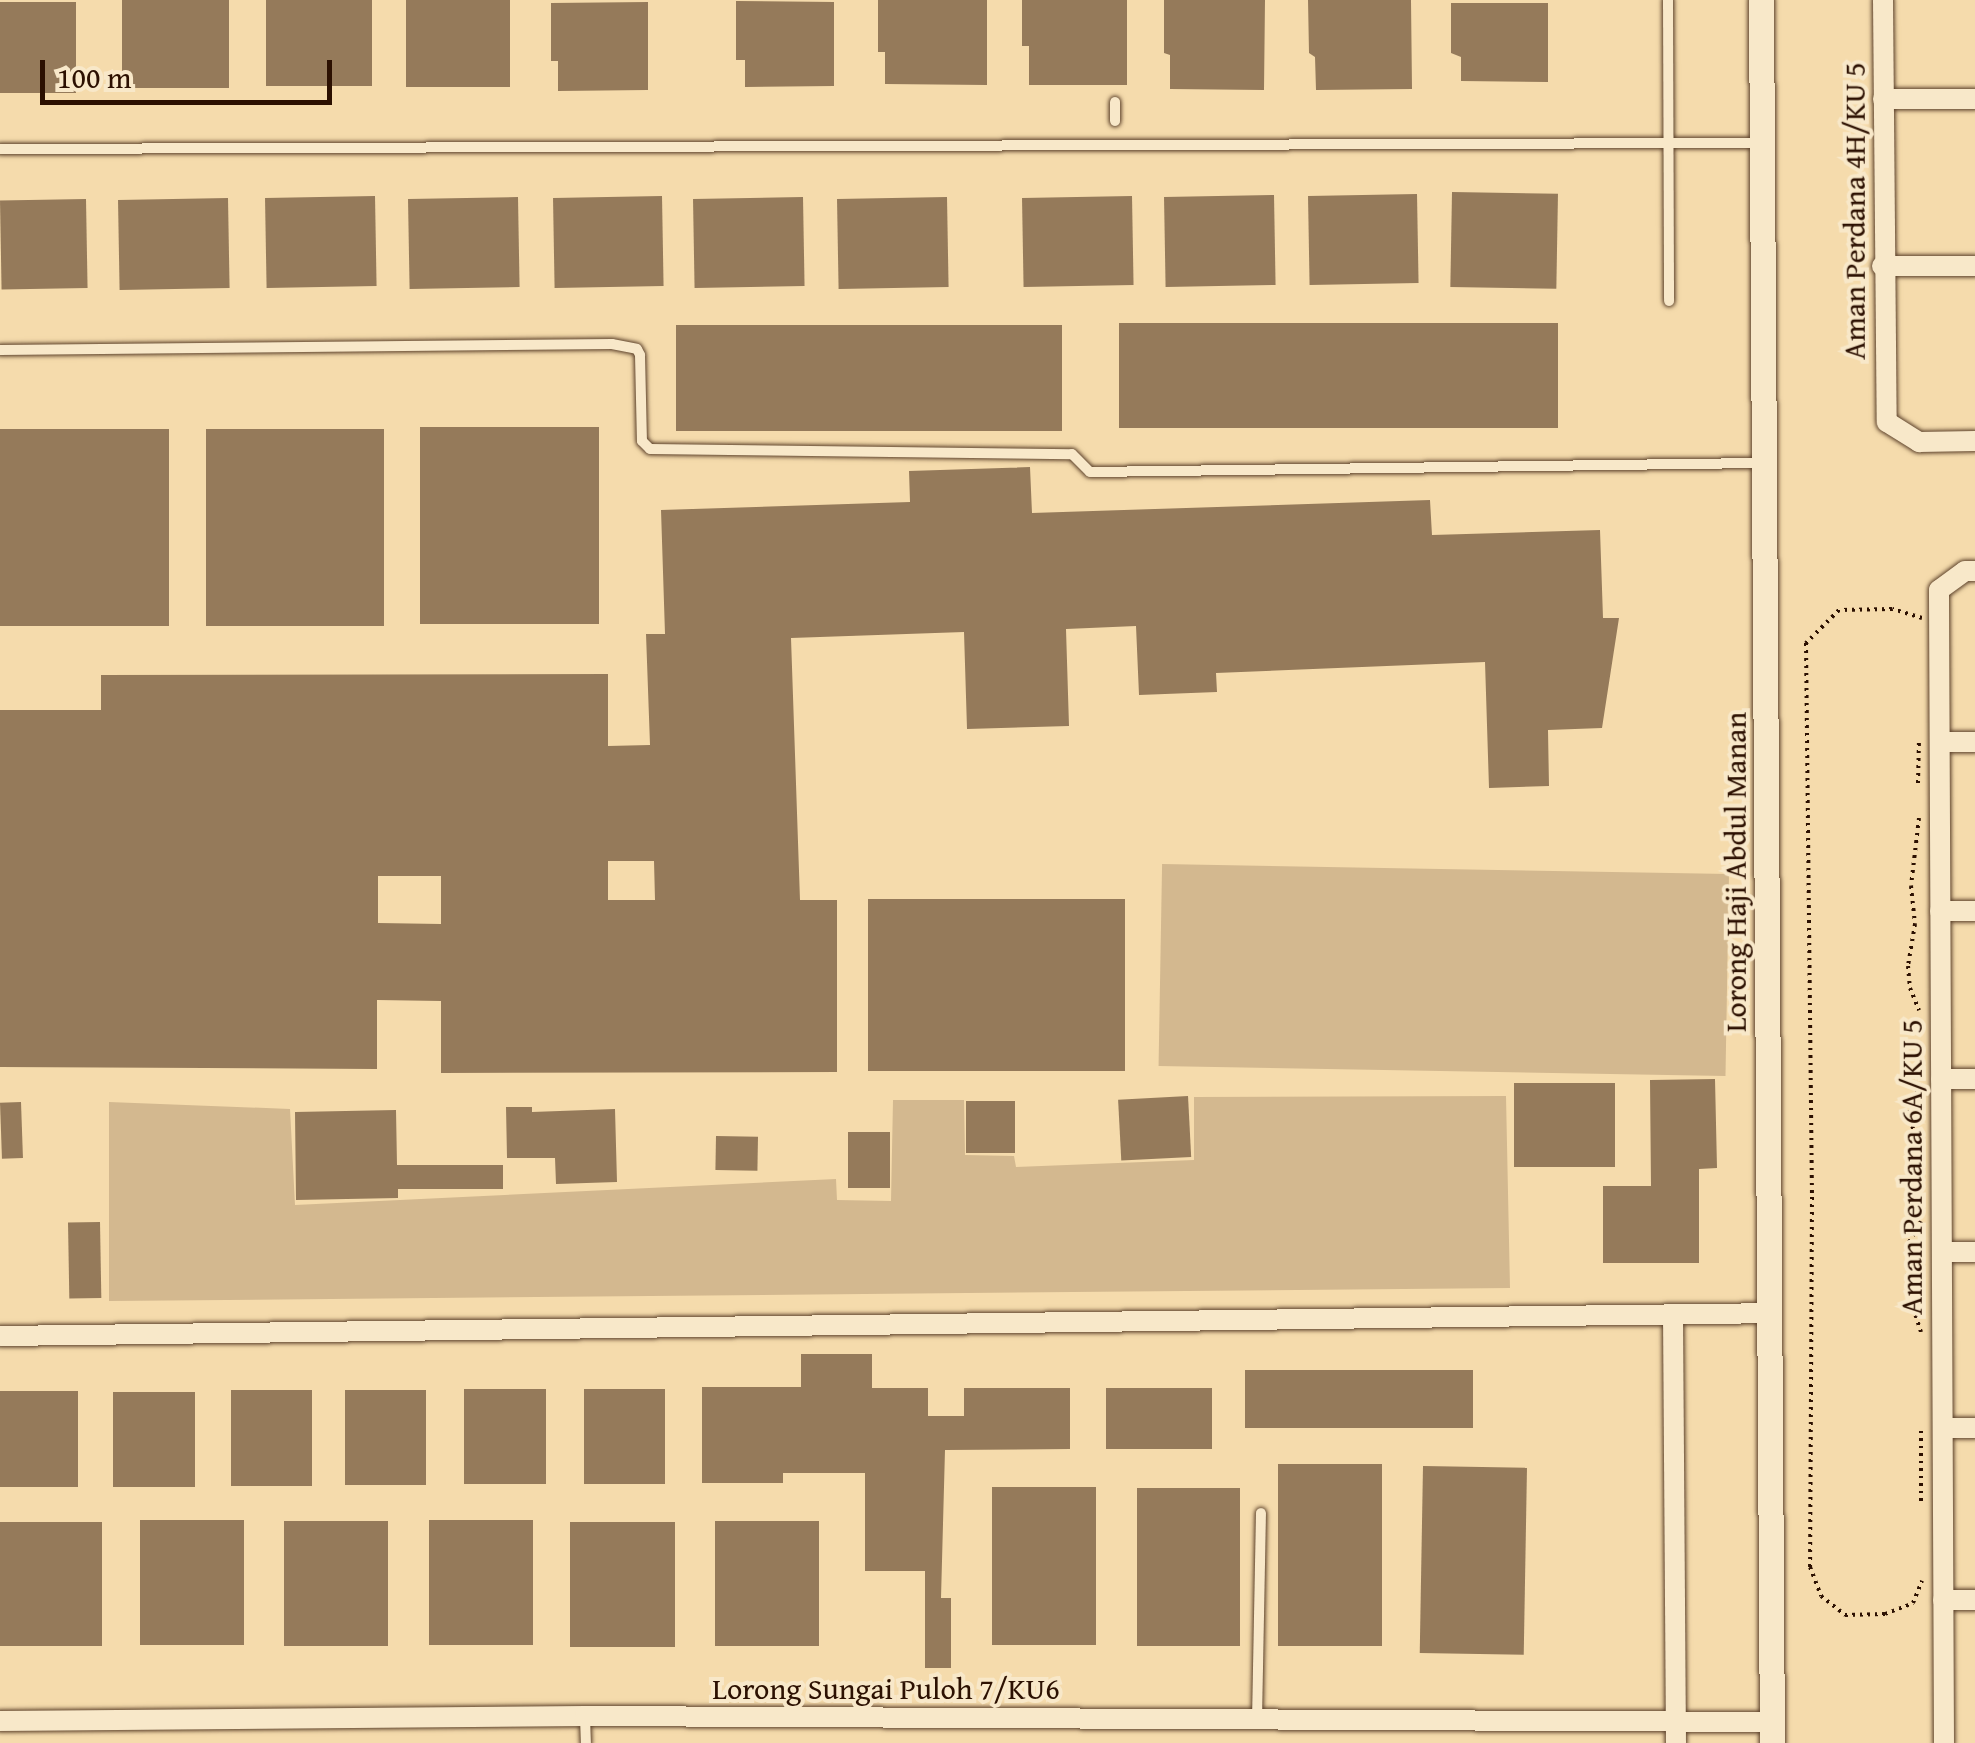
<!DOCTYPE html>
<style>
body{margin:0}
#map{position:relative;width:1975px;height:1743px;overflow:hidden;background:#f5dbac;font-family:"Gentium Book Plus",serif}
div>[style]{position:absolute}
[style*='--x']{left:calc(var(--x)*1px);top:calc(var(--y)*1px);width:calc(var(--w)*1px);rotate:calc(var(--a)*1deg)}
.green>*{inset:0;background:#d3b88f;transform-origin:0 0}
.building>*{inset:0;background:#957a5a;transform-origin:0 0}
.path>*{height:4px;margin-top:-2px;transform-origin:0;background:repeating-linear-gradient(90deg,#2c1001 0 2.5px,transparent 0 7.5px)}
.roads{filter:drop-shadow(0 0 2px #5e432c) drop-shadow(0 0 2px #5e432c)}
.service>*{height:10px;margin:-5px;padding:0 5px;transform-origin:5px;border-radius:5px;background:#f8e8c9}
.minor>*{height:20px;margin:-10px;padding:0 10px;transform-origin:10px;border-radius:10px;background:#f8e8c9}
.tertiary>*{height:25px;margin:-12.5px;padding:0 12.5px;transform-origin:12.5px;border-radius:12.5px;background:#f8e8c9}
span{translate:-50% -50%;white-space:nowrap;text-align:center;line-height:1.15;-webkit-text-stroke:8px #f8e8c9;paint-order:stroke}
.street-label{font-size:30px;color:#2c1001}
.scale{position:absolute;left:40px;top:60px;width:292px;height:45px;box-sizing:border-box;border:5px solid #2c1001;border-top:0;padding-left:12px;font-size:30px;line-height:35px;white-space:nowrap;color:#2c1001;-webkit-text-stroke:8px #f8e8c9;paint-order:stroke}
</style>
<div id="map">
<div class="green">
<i style="left:1729px;top:874px;width:202px;height:567px;rotate:91deg"></i>
<i style="clip-path:polygon(1506px 1096px,1510px 1288px,109px 1301px,109px 1102px,290px 1109px,295px 1205px,836px 1179px,837px 1200px,891px 1201px,893px 1100px,964px 1100px,965px 1155px,1014px 1156px,1016px 1167px,1194px 1160px,1194px 1097px)"></i>
</div>
<div class="building">
<i style="left:122px;top:0;width:107px;height:88px"></i>
<i style="left:266px;top:0;width:106px;height:86px"></i>
<i style="left:406px;top:0;width:104px;height:87px"></i>
<i style="clip-path:polygon(878px 0,987px 0,987px 85px,885px 84px,885px 52px,878px 52px)"></i>
<i style="clip-path:polygon(1022px 0,1127px 0,1127px 85px,1029px 85px,1029px 46px,1022px 46px)"></i>
<i style="clip-path:polygon(1164px 0,1265px 0,1264px 90px,1170px 89px,1170px 55px,1164px 53px)"></i>
<i style="clip-path:polygon(1308px 0,1411px 0,1412px 89px,1316px 90px,1315px 57px,1309px 53px)"></i>
<i style="clip-path:polygon(736px 1px,834px 2px,834px 86px,745px 87px,745px 60px,736px 60px)"></i>
<i style="left:76px;top:2px;width:91px;height:76px;rotate:90deg"></i>
<i style="clip-path:polygon(648px 2px,648px 90px,558px 91px,558px 61px,551px 61px,551px 3px)"></i>
<i style="clip-path:polygon(1451px 3px,1548px 3px,1548px 82px,1461px 81px,1461px 57px,1451px 53px)"></i>
<i style="left:1452px;top:192px;width:106px;height:95px;rotate:1deg"></i>
<i style="left:1417px;top:194px;width:89px;height:109px;rotate:89deg"></i>
<i style="left:1274px;top:195px;width:90px;height:110px;rotate:89deg"></i>
<i style="left:375px;top:196px;width:90px;height:110px;rotate:89deg"></i>
<i style="left:662px;top:196px;width:90px;height:109px;rotate:89deg"></i>
<i style="left:1132px;top:196px;width:89px;height:110px;rotate:89deg"></i>
<i style="left:518px;top:197px;width:90px;height:110px;rotate:89deg"></i>
<i style="left:803px;top:197px;width:89px;height:110px;rotate:89deg"></i>
<i style="left:947px;top:197px;width:90px;height:110px;rotate:89deg"></i>
<i style="left:228px;top:198px;width:90px;height:110px;rotate:89deg"></i>
<i style="left:86px;top:199px;width:89px;height:86px;rotate:89deg"></i>
<i style="left:1558px;top:323px;width:105px;height:439px;rotate:90deg"></i>
<i style="left:1062px;top:325px;width:106px;height:386px;rotate:90deg"></i>
<i style="left:599px;top:427px;width:197px;height:179px;rotate:90deg"></i>
<i style="left:169px;top:429px;width:197px;height:169px;rotate:90deg"></i>
<i style="left:384px;top:429px;width:197px;height:178px;rotate:90deg"></i>
<i style="clip-path:polygon(evenodd,1030px 467px,1032px 513px,1430px 500px,1432px 535px,1600px 530px,1603px 618px,1619px 618px,1602px 728px,1548px 730px,1549px 786px,1489px 788px,1485px 662px,1216px 673px,1217px 692px,1139px 695px,1136px 626px,1066px 629px,1069px 726px,967px 729px,964px 632px,791px 638px,800px 900px,837px 900px,837px 1072px,441px 1073px,441px 1001px,377px 1000px,377px 1069px,0 1067px,0 710px,101px 710px,101px 675px,608px 674px,608px 746px,650px 745px,646px 634px,665px 634px,661px 510px,910px 502px,909px 471px,1030px 467px,608px 861px,654px 861px,655px 900px,608px 900px,608px 861px,1030px 467px,378px 876px,441px 876px,441px 924px,378px 923px,378px 876px)"></i>
<i style="left:868px;top:899px;width:257px;height:172px"></i>
<i style="clip-path:polygon(1715px 1079px,1717px 1168px,1699px 1169px,1699px 1263px,1603px 1263px,1603px 1186px,1651px 1186px,1650px 1080px)"></i>
<i style="left:1514px;top:1083px;width:101px;height:84px"></i>
<i style="left:1188px;top:1096px;width:61px;height:70px;rotate:87deg"></i>
<i style="left:966px;top:1101px;width:49px;height:52px"></i>
<i style="left:21px;top:1102px;width:56px;height:21px;rotate:88deg"></i>
<i style="clip-path:polygon(506px 1107px,532px 1107px,532px 1112px,615px 1109px,617px 1182px,556px 1184px,555px 1158px,507px 1158px)"></i>
<i style="clip-path:polygon(396px 1110px,397px 1165px,503px 1165px,503px 1189px,398px 1189px,398px 1198px,296px 1200px,295px 1112px)"></i>
<i style="left:848px;top:1132px;width:42px;height:56px"></i>
<i style="left:716px;top:1136px;width:42px;height:34px;rotate:1deg"></i>
<i style="left:100px;top:1222px;width:76px;height:32px;rotate:89deg"></i>
<i style="clip-path:polygon(801px 1354px,872px 1354px,872px 1388px,928px 1388px,928px 1416px,964px 1416px,964px 1388px,1070px 1388px,1070px 1449px,945px 1450px,941px 1598px,951px 1598px,951px 1668px,925px 1668px,925px 1571px,865px 1571px,865px 1473px,783px 1473px,783px 1483px,702px 1483px,702px 1387px,801px 1387px)"></i>
<i style="left:1473px;top:1370px;width:58px;height:228px;rotate:90deg"></i>
<i style="left:1106px;top:1388px;width:106px;height:61px"></i>
<i style="left:464px;top:1389px;width:82px;height:95px"></i>
<i style="left:584px;top:1389px;width:81px;height:95px"></i>
<i style="left:231px;top:1390px;width:81px;height:96px"></i>
<i style="left:345px;top:1390px;width:81px;height:95px"></i>
<i style="left:0;top:1391px;width:78px;height:96px"></i>
<i style="left:113px;top:1392px;width:82px;height:95px"></i>
<i style="left:1382px;top:1464px;width:182px;height:104px;rotate:90deg"></i>
<i style="left:1423px;top:1466px;width:104px;height:187px;rotate:1deg"></i>
<i style="left:992px;top:1487px;width:104px;height:158px"></i>
<i style="left:1137px;top:1488px;width:103px;height:158px"></i>
<i style="left:140px;top:1520px;width:104px;height:125px"></i>
<i style="left:429px;top:1520px;width:104px;height:125px"></i>
<i style="left:284px;top:1521px;width:104px;height:125px"></i>
<i style="left:715px;top:1521px;width:104px;height:125px"></i>
<i style="left:0;top:1522px;width:102px;height:124px"></i>
<i style="left:570px;top:1522px;width:105px;height:125px"></i>
</div>
<div class="path">
<i style="--x:1922;--y:618;--w:31;--a:-163"></i>
<i style="--x:1892;--y:609;--w:53;--a:178.9"></i>
<i style="--x:1839;--y:610;--w:47;--a:135"></i>
<i style="--x:1806;--y:643;--w:554;--a:89.38"></i>
<i style="--x:1812;--y:1197;--w:370;--a:90.3"></i>
<i style="--x:1810;--y:1567;--w:31;--a:69"></i>
<i style="--x:1821;--y:1596;--w:31;--a:38"></i>
<i style="--x:1845;--y:1615;--w:40;--a:-1.4"></i>
<i style="--x:1885;--y:1614;--w:30;--a:-21"></i>
<i style="--x:1913;--y:1603;--w:24;--a:-68"></i>
<i style="--x:1918;--y:783;--w:45;--a:-88.7"></i>
<i style="--x:1919;--y:818;--w:68;--a:96.7"></i>
<i style="--x:1911;--y:886;--w:38;--a:84"></i>
<i style="--x:1915;--y:924;--w:43;--a:99.5"></i>
<i style="--x:1908;--y:966;--w:22;--a:85"></i>
<i style="--x:1910;--y:988;--w:24;--a:68"></i>
<i style="--x:1920;--y:1198;--w:48;--a:-90"></i>
<i style="--x:1920;--y:1150;--w:39;--a:-108"></i>
<i style="--x:1908;--y:1113;--w:33;--a:-67"></i>
<i style="--x:1921;--y:1332;--w:36;--a:-108"></i>
<i style="--x:1910;--y:1298;--w:34;--a:-95"></i>
<i style="--x:1907;--y:1264;--w:22;--a:-85"></i>
<i style="--x:1909;--y:1242;--w:24;--a:-60"></i>
<i style="--x:1921;--y:1431;--w:75;--a:90"></i>
</div>
<div class="roads">
<div class="service">
<i style="--x:1668;--y:0;--w:301;--a:89.8"></i>
<i style="--x:1115;--y:102;--w:19;--a:90"></i>
<i style="--x:0;--y:149;--w:1759;--a:-0.2"></i>
<i style="--x:0;--y:350;--w:612;--a:-0.56"></i>
<i style="--x:612;--y:344;--w:25;--a:11"></i>
<i style="--x:637;--y:349;--w:7;--a:63"></i>
<i style="--x:640;--y:355;--w:86;--a:88.7"></i>
<i style="--x:642;--y:441;--w:11;--a:45"></i>
<i style="--x:650;--y:449;--w:422;--a:0.7"></i>
<i style="--x:1072;--y:454;--w:25;--a:45"></i>
<i style="--x:1090;--y:472;--w:673;--a:-0.77"></i>
<i style="--x:585;--y:1717;--w:26;--a:88"></i>
<i style="--x:1257;--y:1720;--w:207;--a:-88.9"></i>
</div>
<div class="minor">
<i style="--x:1883;--y:0;--w:422;--a:89.5"></i>
<i style="--x:1887;--y:422;--w:38;--a:32"></i>
<i style="--x:1919;--y:442;--w:56;--a:-1"></i>
<i style="--x:1883;--y:99;--w:92;--a:0"></i>
<i style="--x:1882;--y:266;--w:93;--a:0"></i>
<i style="--x:1940;--y:742;--w:35;--a:0"></i>
<i style="--x:1940;--y:911;--w:35;--a:0"></i>
<i style="--x:1941;--y:1079;--w:34;--a:0"></i>
<i style="--x:1942;--y:1252;--w:33;--a:0"></i>
<i style="--x:1673;--y:1314;--w:429;--a:89.6"></i>
<i style="--x:0;--y:1336;--w:1769;--a:-0.74"></i>
<i style="--x:1943;--y:1428;--w:32;--a:0"></i>
<i style="--x:1943;--y:1600;--w:32;--a:0"></i>
<i style="--x:0;--y:1721;--w:585;--a:-0.49"></i>
<i style="--x:585;--y:1716;--w:1187;--a:0.29"></i>
<i style="--x:1944;--y:1743;--w:1153;--a:-90.25"></i>
<i style="--x:1939;--y:590;--w:32;--a:-36"></i>
<i style="--x:1965;--y:571;--w:10;--a:0"></i>
</div>
<div class="tertiary">
<i style="--x:1761;--y:0;--w:1743;--a:89.64"></i>
</div>
</div>
<div class="street-label">
<span style="left:1854px;top:211px;rotate:-90deg">Aman Perdana 4H/KU 5</span>
<span style="left:1735px;top:872px;rotate:-90deg">Lorong Haji Abdul Manan</span>
<span style="left:1911px;top:1167px;rotate:-90deg">Aman Perdana 6A/KU 5</span>
<span style="left:886px;top:1688px">Lorong Sungai Puloh 7/KU6</span>
</div>
<div class="scale">100 m</div>
</div>
